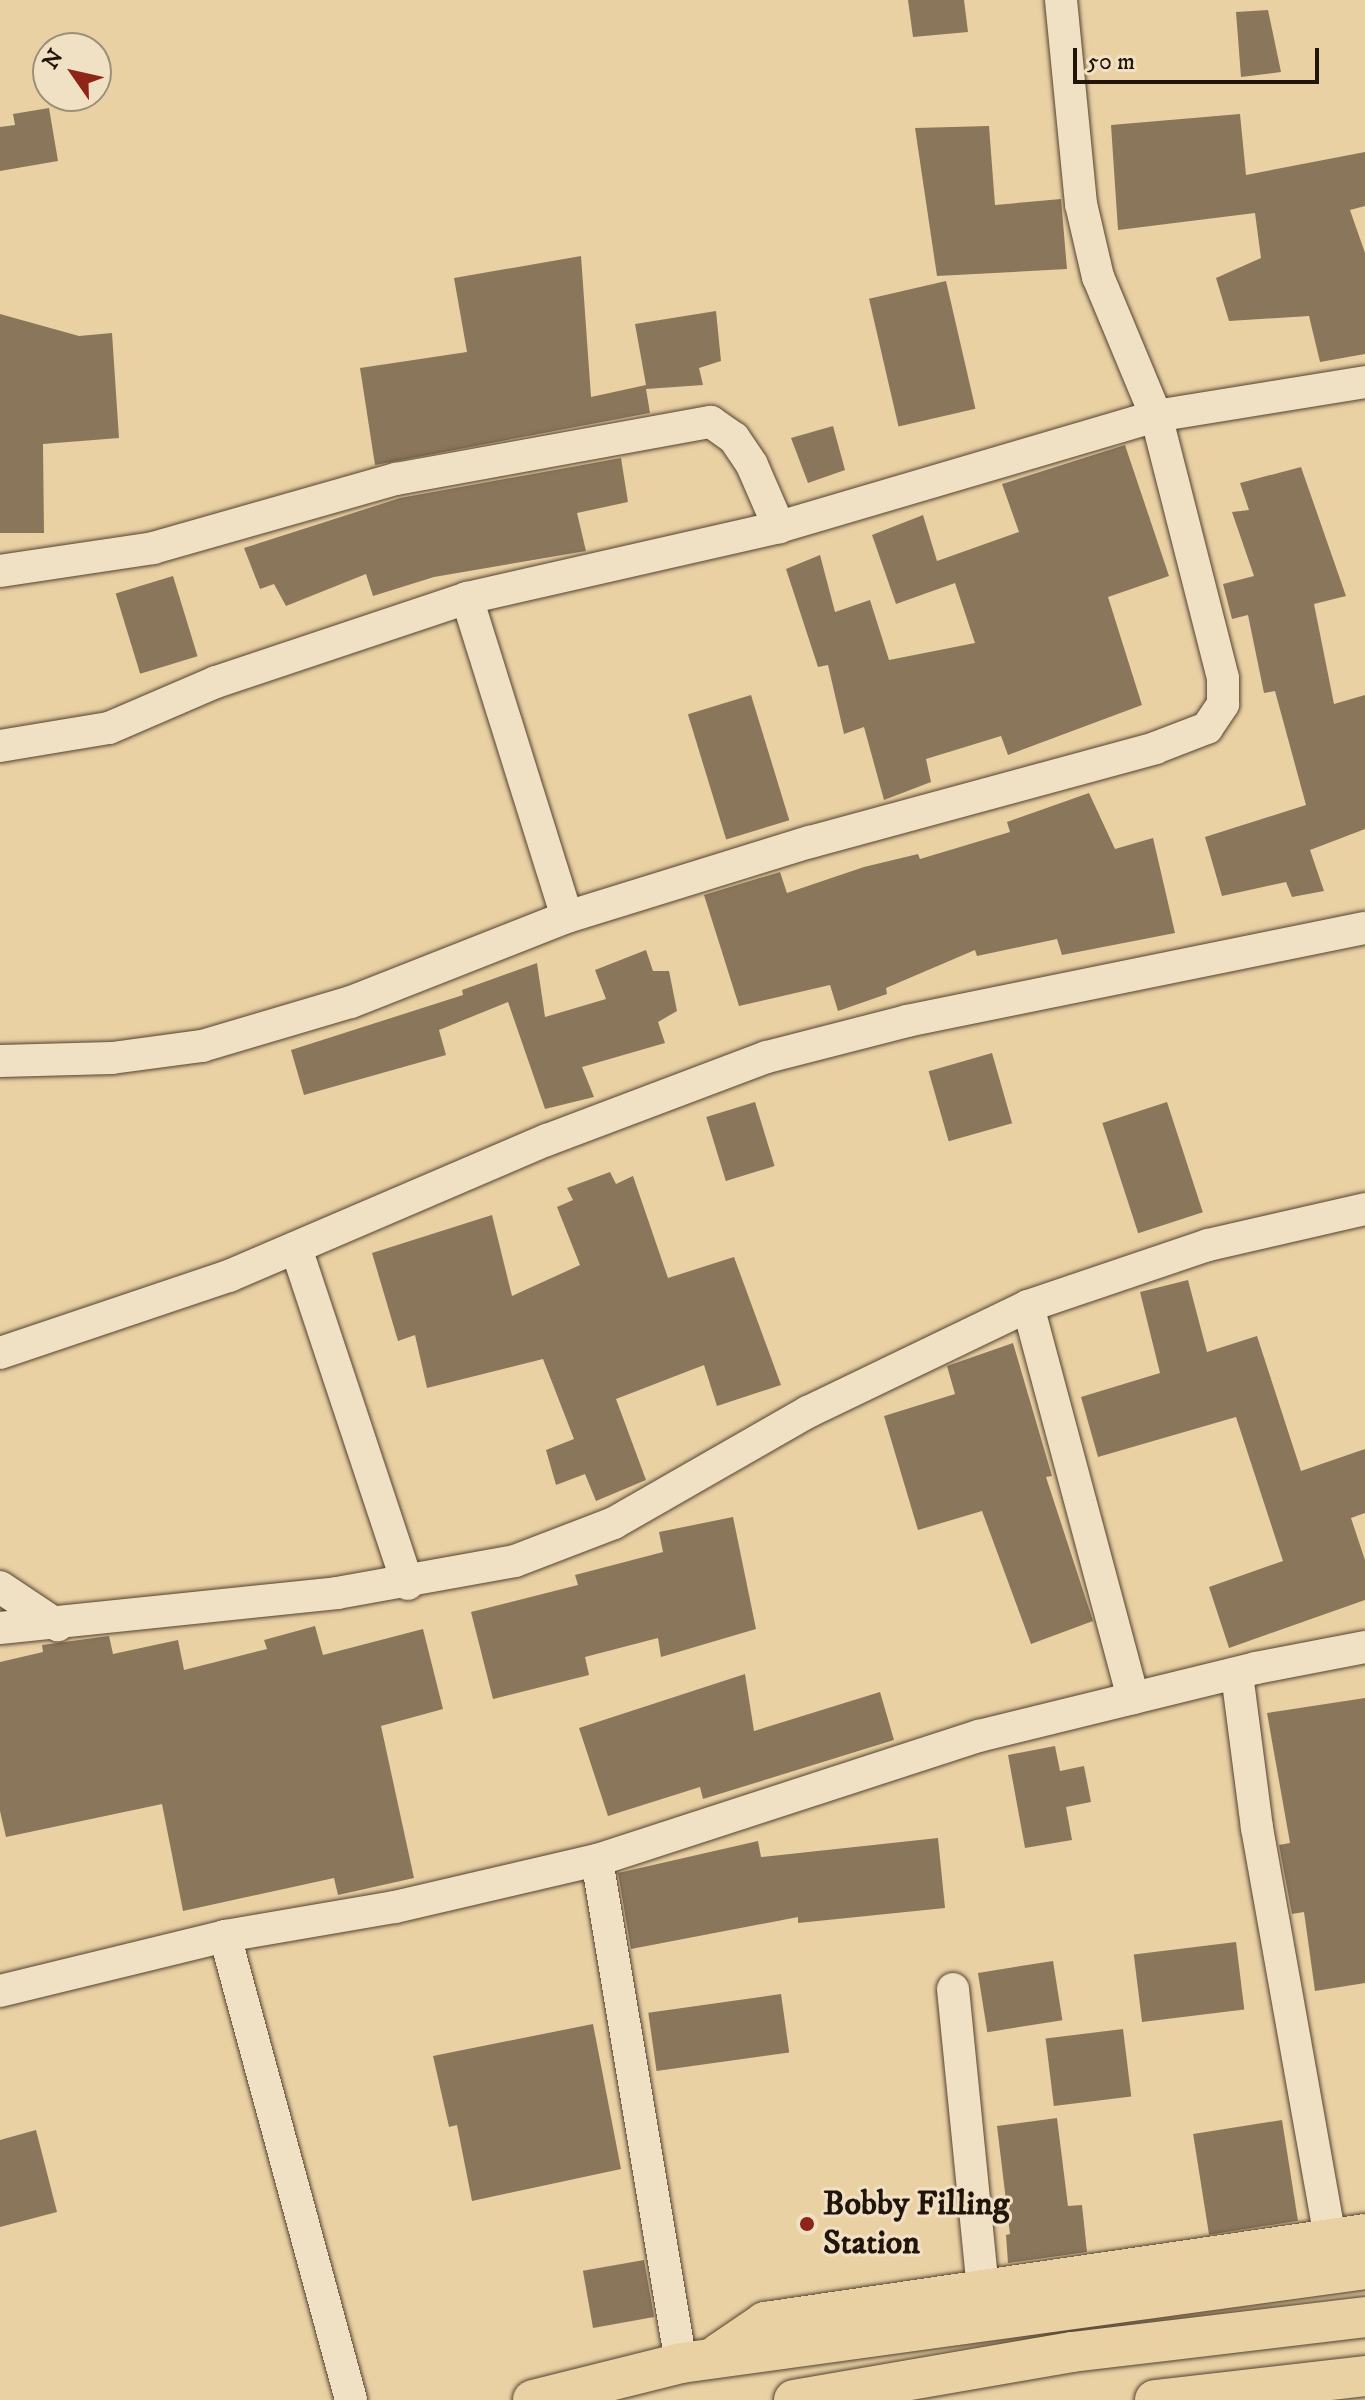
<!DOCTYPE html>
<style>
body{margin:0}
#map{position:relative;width:1365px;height:2400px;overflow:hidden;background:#ead1a4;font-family:"IM FELL DW Pica",serif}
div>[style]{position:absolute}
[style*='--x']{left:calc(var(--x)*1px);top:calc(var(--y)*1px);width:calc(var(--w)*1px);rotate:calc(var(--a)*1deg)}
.building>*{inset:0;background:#8a765b;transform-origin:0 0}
.roads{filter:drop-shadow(0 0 2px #534331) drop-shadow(0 0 2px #534331)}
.minor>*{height:32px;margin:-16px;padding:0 16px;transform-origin:16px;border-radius:16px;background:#f1e1c4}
.major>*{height:40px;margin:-20px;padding:0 20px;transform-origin:20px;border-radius:20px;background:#ead1a4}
.dots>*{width:22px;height:22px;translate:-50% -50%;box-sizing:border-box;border:4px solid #f1e1c4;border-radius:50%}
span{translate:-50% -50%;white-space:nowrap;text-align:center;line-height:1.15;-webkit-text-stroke:6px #f1e1c4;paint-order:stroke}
.poi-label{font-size:34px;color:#21140b;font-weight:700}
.left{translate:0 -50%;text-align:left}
.north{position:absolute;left:32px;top:32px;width:80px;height:80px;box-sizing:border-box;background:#f1e1c4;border:2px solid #9e8f7a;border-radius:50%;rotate:304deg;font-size:22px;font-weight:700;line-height:32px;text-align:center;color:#21140b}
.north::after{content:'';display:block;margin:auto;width:28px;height:36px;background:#8f2418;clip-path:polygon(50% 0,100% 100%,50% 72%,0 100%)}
.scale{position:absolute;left:1073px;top:48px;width:246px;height:36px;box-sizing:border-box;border:4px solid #21140b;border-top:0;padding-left:10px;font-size:24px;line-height:28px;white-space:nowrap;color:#21140b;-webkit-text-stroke:6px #f1e1c4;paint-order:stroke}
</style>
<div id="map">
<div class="building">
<i style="clip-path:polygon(908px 0,964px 0,968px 32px,913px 37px)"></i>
<i style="clip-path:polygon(1268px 10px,1281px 72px,1241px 77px,1236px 12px)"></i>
<i style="clip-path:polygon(49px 108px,58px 161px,0 171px,0 127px,15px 125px,13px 114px)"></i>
<i style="clip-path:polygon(1240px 114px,1246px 175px,1365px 152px,1365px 206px,1350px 210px,1365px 253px,1365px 354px,1320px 362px,1309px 316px,1229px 321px,1216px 278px,1261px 258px,1255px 213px,1118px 230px,1111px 125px)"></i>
<i style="clip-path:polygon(989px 126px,995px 205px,1061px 199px,1067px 269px,937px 276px,915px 128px)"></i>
<i style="clip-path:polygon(581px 256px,591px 397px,646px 385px,635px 324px,716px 311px,721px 361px,699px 368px,703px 385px,646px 389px,650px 413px,375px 465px,360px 368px,467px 352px,454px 278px)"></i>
<i style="left:946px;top:281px;width:131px;height:79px;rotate:77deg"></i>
<i style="clip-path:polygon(0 314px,79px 336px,112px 333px,119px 438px,43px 444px,44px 533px,0 533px)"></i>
<i style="clip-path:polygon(833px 426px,845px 470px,808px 483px,791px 438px)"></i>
<i style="clip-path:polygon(1125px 445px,1169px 576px,1108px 597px,1142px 705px,1008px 755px,1001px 736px,926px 759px,931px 782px,884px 800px,864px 727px,844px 734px,828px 665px,818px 667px,786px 569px,820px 555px,835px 612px,870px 600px,889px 660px,975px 643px,955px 583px,896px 604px,872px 535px,923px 515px,937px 561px,1019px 532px,1002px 484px)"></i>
<i style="clip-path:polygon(621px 458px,628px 502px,577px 513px,586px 551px,434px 577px,373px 596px,366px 574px,286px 606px,274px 584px,260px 589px,244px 548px,400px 498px)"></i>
<i style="clip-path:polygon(1301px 467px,1346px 596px,1314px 604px,1334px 704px,1365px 695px,1365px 829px,1310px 850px,1324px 891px,1292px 897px,1286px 882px,1222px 896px,1205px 837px,1306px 805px,1275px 691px,1264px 693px,1248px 615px,1232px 619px,1223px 584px,1254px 576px,1232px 512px,1249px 510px,1240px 483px)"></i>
<i style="left:173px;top:576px;width:84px;height:60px;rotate:73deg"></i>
<i style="left:751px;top:695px;width:131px;height:66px;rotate:73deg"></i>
<i style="clip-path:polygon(1089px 793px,1115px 849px,1153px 838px,1175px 933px,1062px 955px,1057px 939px,977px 956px,975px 950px,886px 988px,887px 994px,838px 1011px,830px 985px,739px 1006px,704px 895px,780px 872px,787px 893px,864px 867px,918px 854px,920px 859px,1010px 832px,1007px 822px)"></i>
<i style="clip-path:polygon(646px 950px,653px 971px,669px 971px,677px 1011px,658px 1022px,665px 1043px,582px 1067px,594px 1097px,545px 1109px,508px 1002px,439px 1030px,446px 1055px,304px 1095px,291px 1050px,463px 995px,462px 990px,537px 963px,545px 1017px,606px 999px,595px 970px)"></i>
<i style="left:992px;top:1053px;width:73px;height:66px;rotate:74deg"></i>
<i style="left:755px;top:1102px;width:67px;height:51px;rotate:73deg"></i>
<i style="left:1167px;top:1102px;width:116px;height:68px;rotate:72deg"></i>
<i style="clip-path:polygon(610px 1172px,616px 1184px,633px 1176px,668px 1278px,734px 1257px,781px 1385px,717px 1406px,704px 1365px,616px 1399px,646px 1480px,596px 1501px,585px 1474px,556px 1485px,546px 1450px,574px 1439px,543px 1359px,427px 1388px,415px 1335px,398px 1341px,372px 1253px,492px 1215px,512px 1296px,580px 1265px,557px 1207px,573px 1200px,567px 1188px)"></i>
<i style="clip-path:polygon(1188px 1280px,1207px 1352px,1257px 1336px,1301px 1471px,1365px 1449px,1365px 1513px,1351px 1518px,1365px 1560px,1365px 1600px,1229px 1648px,1209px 1587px,1283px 1561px,1236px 1417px,1098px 1457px,1081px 1397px,1160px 1373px,1140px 1292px)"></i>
<i style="clip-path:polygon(1013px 1343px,1052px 1476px,1046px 1477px,1093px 1621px,1031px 1644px,982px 1511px,918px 1530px,884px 1416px,955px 1394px,947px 1366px)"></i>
<i style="clip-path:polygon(733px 1517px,756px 1629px,661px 1657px,658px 1638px,585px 1657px,589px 1675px,493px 1699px,471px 1612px,578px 1585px,575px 1575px,663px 1552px,659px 1532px)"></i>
<i style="clip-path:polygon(315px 1626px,323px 1655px,423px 1629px,443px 1709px,381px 1726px,414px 1878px,338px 1895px,334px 1878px,183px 1911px,162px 1804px,6px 1837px,0 1811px,0 1662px,43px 1652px,42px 1645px,109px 1636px,113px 1654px,178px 1640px,184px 1670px,267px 1649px,264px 1640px)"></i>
<i style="clip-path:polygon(745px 1674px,754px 1731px,880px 1692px,894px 1740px,703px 1799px,700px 1787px,608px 1816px,579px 1728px)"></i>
<i style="clip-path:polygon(1365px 1698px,1365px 1983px,1315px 1991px,1304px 1912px,1292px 1914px,1279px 1845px,1290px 1843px,1267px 1713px)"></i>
<i style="clip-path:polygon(1055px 1746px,1060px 1771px,1084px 1766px,1091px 1802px,1066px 1807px,1072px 1840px,1025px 1848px,1008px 1755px)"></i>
<i style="clip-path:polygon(938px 1838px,945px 1908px,798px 1923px,798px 1917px,631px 1949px,618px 1873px,758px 1841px,761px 1857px)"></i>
<i style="left:1236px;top:1942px;width:68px;height:103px;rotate:83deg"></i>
<i style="left:1053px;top:1961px;width:60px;height:76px;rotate:81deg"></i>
<i style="left:781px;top:1994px;width:59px;height:134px;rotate:82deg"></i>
<i style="clip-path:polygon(593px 2024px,621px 2169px,472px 2201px,457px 2125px,449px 2127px,433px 2056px)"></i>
<i style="left:1123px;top:2029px;width:68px;height:78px;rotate:83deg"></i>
<i style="clip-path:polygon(1057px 2118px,1068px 2206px,1082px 2205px,1087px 2252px,1008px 2263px,1006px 2235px,1010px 2234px,997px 2126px)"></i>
<i style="left:1282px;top:2120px;width:102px;height:90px;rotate:81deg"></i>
<i style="clip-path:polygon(36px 2130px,57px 2212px,0 2227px,0 2140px)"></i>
<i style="left:644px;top:2260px;width:58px;height:62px;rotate:80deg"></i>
</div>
<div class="roads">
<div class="minor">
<i style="--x:0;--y:571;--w:155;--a:-8.5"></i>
<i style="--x:153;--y:548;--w:253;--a:-15.9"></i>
<i style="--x:396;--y:479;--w:320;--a:-10.3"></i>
<i style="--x:711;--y:422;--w:28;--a:35"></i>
<i style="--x:734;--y:438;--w:32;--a:56"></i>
<i style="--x:752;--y:465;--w:68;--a:66.5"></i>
<i style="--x:467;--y:598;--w:334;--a:72.6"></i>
<i style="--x:0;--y:746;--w:110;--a:-9.4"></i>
<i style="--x:109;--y:728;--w:116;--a:-23.3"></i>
<i style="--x:216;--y:682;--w:265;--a:-18.5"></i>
<i style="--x:467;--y:598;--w:320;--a:-12.8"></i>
<i style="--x:779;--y:527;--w:393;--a:-16.4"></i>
<i style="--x:1156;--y:416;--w:212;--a:-9.2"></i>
<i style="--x:0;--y:1061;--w:112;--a:-1.5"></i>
<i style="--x:112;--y:1058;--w:91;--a:-7.6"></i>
<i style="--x:202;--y:1046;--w:155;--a:-16.5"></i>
<i style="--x:351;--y:1002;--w:232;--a:-21.5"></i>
<i style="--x:567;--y:917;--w:254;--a:-17.2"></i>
<i style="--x:810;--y:842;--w:358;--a:-15.2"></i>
<i style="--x:1155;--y:748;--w:56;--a:-21"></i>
<i style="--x:1207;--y:728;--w:29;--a:-56"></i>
<i style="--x:1223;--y:704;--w:26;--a:-90"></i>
<i style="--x:1223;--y:678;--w:270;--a:-104.3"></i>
<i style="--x:1156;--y:416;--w:151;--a:-112.6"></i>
<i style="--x:1098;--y:277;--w:75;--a:-103.1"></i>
<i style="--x:1081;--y:204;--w:205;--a:-95.6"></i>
<i style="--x:296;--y:1248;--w:354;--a:71.6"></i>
<i style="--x:1028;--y:1306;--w:406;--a:75"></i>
<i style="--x:0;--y:1353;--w:242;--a:-18.6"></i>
<i style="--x:229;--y:1276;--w:346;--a:-23.2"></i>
<i style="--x:547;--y:1140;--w:235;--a:-20.7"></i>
<i style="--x:767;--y:1057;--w:145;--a:-14.4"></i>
<i style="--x:907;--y:1021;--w:467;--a:-11.5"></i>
<i style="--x:0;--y:1587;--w:69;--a:33.7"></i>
<i style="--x:0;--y:1628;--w:339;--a:-5.9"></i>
<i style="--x:337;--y:1593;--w:181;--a:-10.2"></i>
<i style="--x:515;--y:1561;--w:106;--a:-21"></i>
<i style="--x:614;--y:1523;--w:224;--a:-29.8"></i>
<i style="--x:808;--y:1412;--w:244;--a:-25.7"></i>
<i style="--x:1028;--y:1306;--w:190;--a:-18.7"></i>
<i style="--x:1208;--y:1245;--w:161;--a:-12.9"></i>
<i style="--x:1237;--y:1674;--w:155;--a:82.6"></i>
<i style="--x:1257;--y:1828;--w:417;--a:79.9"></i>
<i style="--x:597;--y:1860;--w:510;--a:80.52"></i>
<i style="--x:225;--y:1936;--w:481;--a:74.8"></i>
<i style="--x:953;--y:1989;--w:302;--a:84.3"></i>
<i style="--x:0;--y:1991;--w:232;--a:-13.7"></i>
<i style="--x:225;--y:1936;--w:172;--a:-9.7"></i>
<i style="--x:395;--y:1907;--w:207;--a:-13.1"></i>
<i style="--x:597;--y:1860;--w:402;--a:-18"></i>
<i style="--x:979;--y:1736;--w:285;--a:-13.8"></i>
<i style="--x:1256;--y:1668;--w:111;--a:-10.9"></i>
</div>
<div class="major">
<i style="--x:718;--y:2354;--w:57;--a:-34.2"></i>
<i style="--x:765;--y:2322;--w:606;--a:-8.34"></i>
<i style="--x:533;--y:2400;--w:153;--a:-14"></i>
<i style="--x:681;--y:2363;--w:690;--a:-7.82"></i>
<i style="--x:794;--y:2400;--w:282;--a:-9.8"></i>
<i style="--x:1072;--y:2352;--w:295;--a:-6.8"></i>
<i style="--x:1155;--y:2400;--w:211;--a:-6.5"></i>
</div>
</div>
<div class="dots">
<i style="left:807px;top:2224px;background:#8f2418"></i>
</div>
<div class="poi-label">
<span class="left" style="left:823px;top:2224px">Bobby Filling<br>Station</span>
</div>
<div class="north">N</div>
<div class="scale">50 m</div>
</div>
